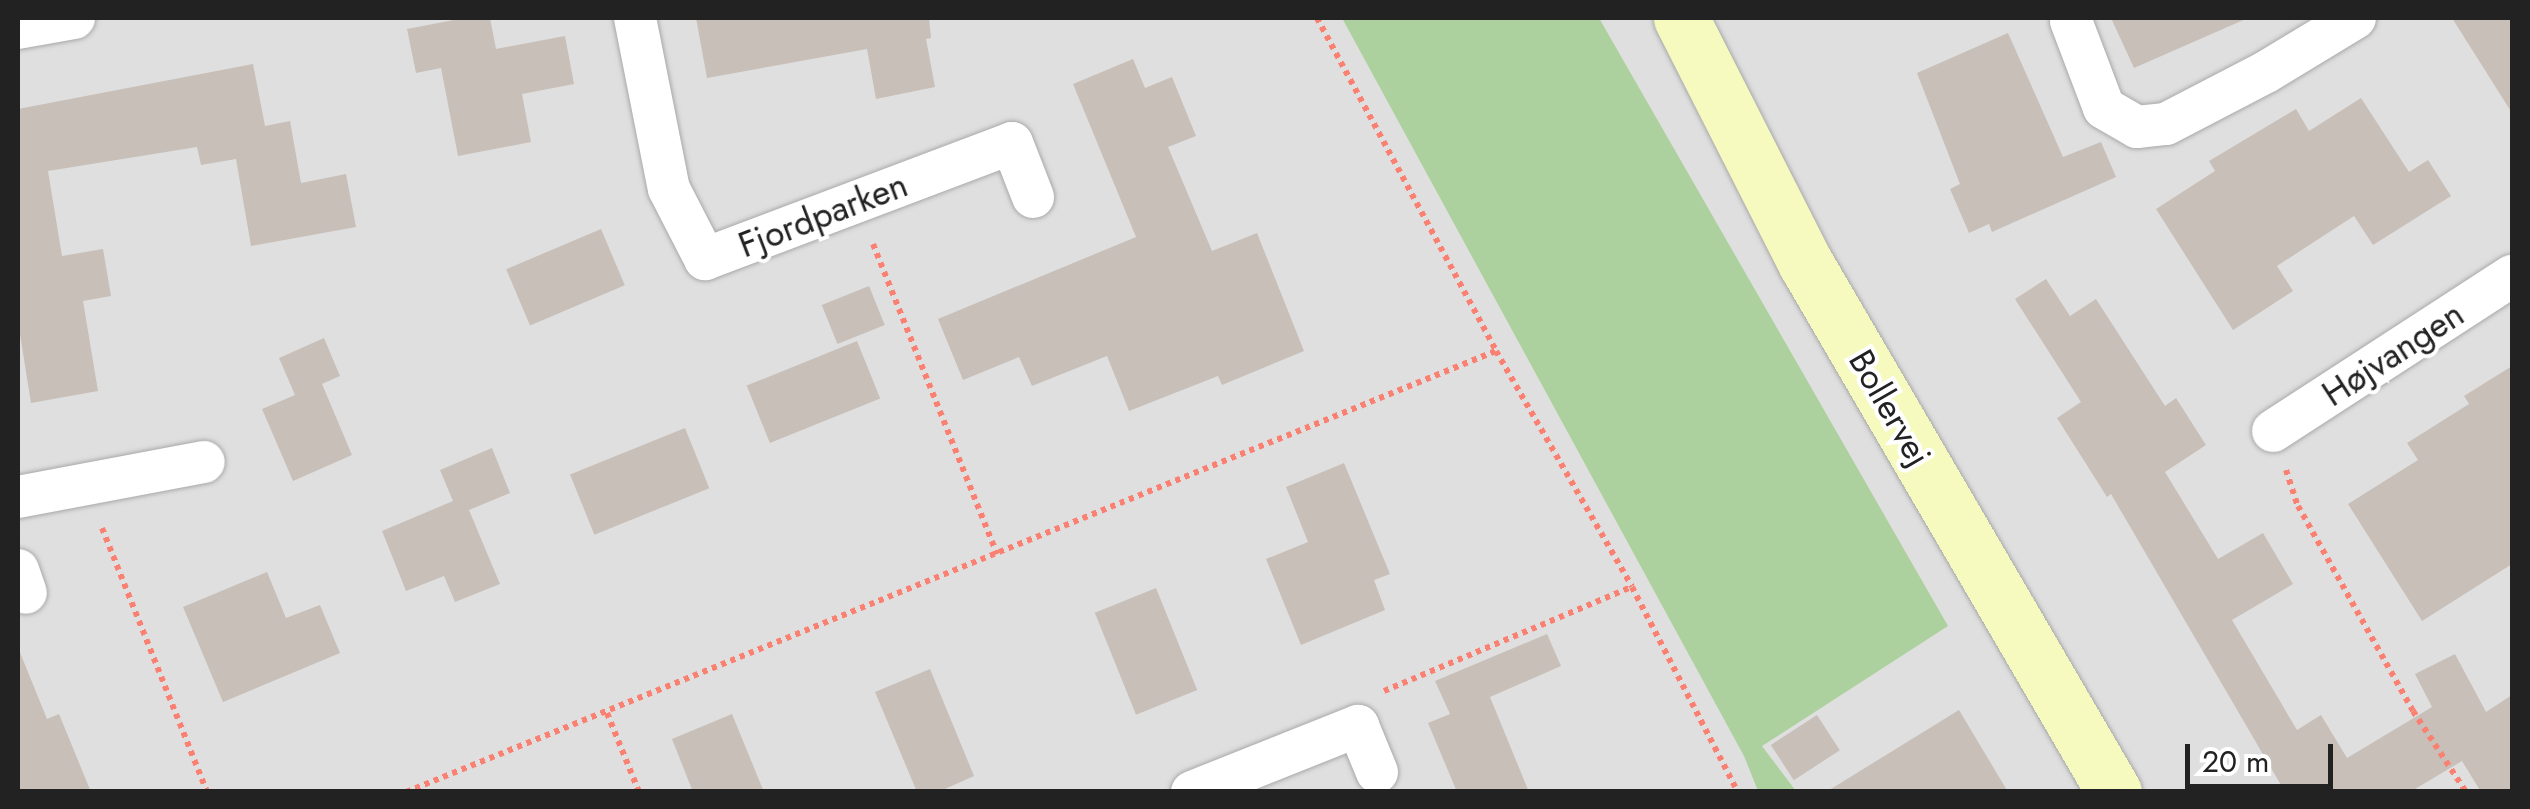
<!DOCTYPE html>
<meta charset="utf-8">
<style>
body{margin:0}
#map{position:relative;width:2530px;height:809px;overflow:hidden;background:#f2efe9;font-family:Jost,sans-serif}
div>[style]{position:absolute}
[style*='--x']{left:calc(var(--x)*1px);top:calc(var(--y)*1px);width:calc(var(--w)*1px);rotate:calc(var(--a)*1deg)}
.residential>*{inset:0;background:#e0dfdf;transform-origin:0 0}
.forest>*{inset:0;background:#add19e}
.building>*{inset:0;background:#c7bfb8;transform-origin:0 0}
.path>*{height:6px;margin-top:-3px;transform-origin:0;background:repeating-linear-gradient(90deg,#fa8072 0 5px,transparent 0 10px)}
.roads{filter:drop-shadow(0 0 2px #a9a9a9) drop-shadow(0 0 2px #a9a9a9)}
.street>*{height:42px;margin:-21px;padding:0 21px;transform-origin:21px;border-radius:21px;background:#fff}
.secondary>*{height:55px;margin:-27.5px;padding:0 27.5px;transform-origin:27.5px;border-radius:27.5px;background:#f7fabf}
span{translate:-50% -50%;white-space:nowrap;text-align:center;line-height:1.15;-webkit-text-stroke:8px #fff;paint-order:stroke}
.street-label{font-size:35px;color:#222}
.frame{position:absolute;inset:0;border:20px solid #222;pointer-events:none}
.scale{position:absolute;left:2185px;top:744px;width:148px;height:45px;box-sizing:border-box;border:5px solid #222;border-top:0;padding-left:12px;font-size:30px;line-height:35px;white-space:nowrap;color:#222;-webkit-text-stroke:8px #fff;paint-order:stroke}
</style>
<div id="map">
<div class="residential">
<i style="left:18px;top:18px;width:2494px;height:773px"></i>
</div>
<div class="forest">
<i style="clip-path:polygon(1342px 18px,1599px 18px,1948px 626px,1762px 746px,1796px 791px,1758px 791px,1744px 756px)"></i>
</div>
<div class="building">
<i style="clip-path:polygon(464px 18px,490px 18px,496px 49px,565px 36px,574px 84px,522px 94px,531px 142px,458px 156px,441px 68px,416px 73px,407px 29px)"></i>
<i style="clip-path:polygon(696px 18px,929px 18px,931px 38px,926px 39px,935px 87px,876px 99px,867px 49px,707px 78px)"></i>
<i style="clip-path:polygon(2111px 18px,2248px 18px,2134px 68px)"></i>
<i style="clip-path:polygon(2452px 18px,2512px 18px,2512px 113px)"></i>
<i style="clip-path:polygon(2008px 33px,2063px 157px,2101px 142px,2116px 177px,1992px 232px,1989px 224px,1969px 233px,1950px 189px,1960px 184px,1917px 73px)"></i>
<i style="clip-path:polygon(1133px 59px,1145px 88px,1172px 77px,1196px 136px,1168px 147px,1212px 251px,1257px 233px,1304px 351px,1222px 385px,1218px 376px,1129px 411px,1107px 356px,1032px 386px,1019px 357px,963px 380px,938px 319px,1136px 237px,1073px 84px)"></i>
<i style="clip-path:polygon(253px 64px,265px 126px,290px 121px,301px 183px,346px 174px,356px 227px,251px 246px,236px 159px,201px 165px,197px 147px,48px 171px,62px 256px,103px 249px,111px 296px,83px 301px,98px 391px,31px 403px,18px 322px,18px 109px)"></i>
<i style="clip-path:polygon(2361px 98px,2409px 172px,2428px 160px,2451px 196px,2373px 245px,2354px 216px,2277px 266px,2293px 291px,2233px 330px,2156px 209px,2215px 171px,2209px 161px,2296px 109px,2309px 131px)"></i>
<i style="left:601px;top:229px;width:61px;height:103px;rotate:67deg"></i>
<i style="clip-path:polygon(2046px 279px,2070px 316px,2096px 299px,2165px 406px,2176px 398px,2206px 445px,2165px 472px,2218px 559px,2263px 533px,2293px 584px,2232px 620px,2297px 730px,2321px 715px,2347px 758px,2432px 707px,2415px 674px,2455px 654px,2486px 712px,2512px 695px,2512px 792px,2481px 792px,2462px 761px,2410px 792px,2285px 792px,2111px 494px,2107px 497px,2057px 418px,2081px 402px,2015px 299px)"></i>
<i style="left:869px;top:286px;width:42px;height:51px;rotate:68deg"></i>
<i style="clip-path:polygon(324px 338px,340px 376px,322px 384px,352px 455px,293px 481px,262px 409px,295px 395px,279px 358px)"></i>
<i style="left:857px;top:341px;width:62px;height:119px;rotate:68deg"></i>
<i style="clip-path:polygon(2512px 366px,2512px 564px,2422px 621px,2348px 504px,2418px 460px,2407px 443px,2469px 404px,2464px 396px)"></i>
<i style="left:685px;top:428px;width:65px;height:124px;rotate:68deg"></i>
<i style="clip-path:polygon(492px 448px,510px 493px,469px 510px,500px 584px,455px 602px,444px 576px,406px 591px,382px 531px,453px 501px,440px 470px)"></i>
<i style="clip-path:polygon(1344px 463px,1390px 574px,1374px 580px,1385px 610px,1301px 645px,1266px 559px,1308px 542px,1286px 487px)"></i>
<i style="clip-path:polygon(267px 572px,286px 618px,320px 605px,340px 653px,223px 702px,183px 607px)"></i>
<i style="left:1156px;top:588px;width:110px;height:66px;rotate:68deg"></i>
<i style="clip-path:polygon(1547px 634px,1561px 666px,1490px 697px,1529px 792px,1457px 792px,1428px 723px,1450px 714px,1435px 681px)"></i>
<i style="clip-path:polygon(19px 650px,47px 719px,59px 714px,91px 792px,18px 792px)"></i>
<i style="clip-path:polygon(930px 669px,974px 776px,938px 792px,917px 792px,875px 692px)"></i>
<i style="clip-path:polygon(1959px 710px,2008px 792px,1826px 792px)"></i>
<i style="clip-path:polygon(732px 714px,764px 792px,693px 792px,672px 739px)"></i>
<i style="left:1817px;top:715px;width:42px;height:55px;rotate:57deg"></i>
</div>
<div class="path">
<i style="--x:1317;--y:18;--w:378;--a:61.7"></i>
<i style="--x:1496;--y:351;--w:272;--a:60"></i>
<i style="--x:1632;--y:587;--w:231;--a:62.7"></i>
<i style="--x:873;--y:244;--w:334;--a:68.2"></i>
<i style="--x:2286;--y:470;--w:38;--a:72"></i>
<i style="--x:2298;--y:506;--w:235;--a:60.7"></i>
<i style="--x:2413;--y:711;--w:97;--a:56.8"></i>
<i style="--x:102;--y:528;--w:284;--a:68.3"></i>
<i style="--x:1384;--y:691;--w:269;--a:-22.8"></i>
<i style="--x:607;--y:713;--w:85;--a:67.9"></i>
<i style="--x:406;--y:792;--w:1176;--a:-22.03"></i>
</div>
<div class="roads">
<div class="street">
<i style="--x:635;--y:18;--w:174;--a:78.8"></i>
<i style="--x:669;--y:189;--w:79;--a:62.8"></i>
<i style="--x:705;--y:259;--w:328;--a:-20.7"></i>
<i style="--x:1012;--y:143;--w:58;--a:68.7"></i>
<i style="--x:2071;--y:21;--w:93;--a:69.2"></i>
<i style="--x:2104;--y:108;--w:38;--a:30"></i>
<i style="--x:2137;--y:127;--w:29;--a:-6"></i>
<i style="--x:2166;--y:124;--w:113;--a:-27.5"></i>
<i style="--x:2266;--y:72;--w:104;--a:-31.2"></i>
<i style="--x:18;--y:28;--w:57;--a:-10.1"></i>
<i style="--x:2273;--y:431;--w:285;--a:-33"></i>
<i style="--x:18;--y:497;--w:189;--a:-10.7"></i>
<i style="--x:18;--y:570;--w:24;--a:71"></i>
<i style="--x:1192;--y:792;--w:179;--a:-21.7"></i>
<i style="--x:1358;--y:726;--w:50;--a:67.6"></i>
</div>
<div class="secondary">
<i style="--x:1681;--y:18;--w:276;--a:63.1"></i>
<i style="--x:1806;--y:264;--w:611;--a:59.74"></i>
</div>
</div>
<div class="street-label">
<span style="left:823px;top:215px;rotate:-21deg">Fjordparken</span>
<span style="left:2393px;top:354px;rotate:-33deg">Højvangen</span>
<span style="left:1890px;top:408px;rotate:60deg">Bollervej</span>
</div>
<div class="frame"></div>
<div class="scale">20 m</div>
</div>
